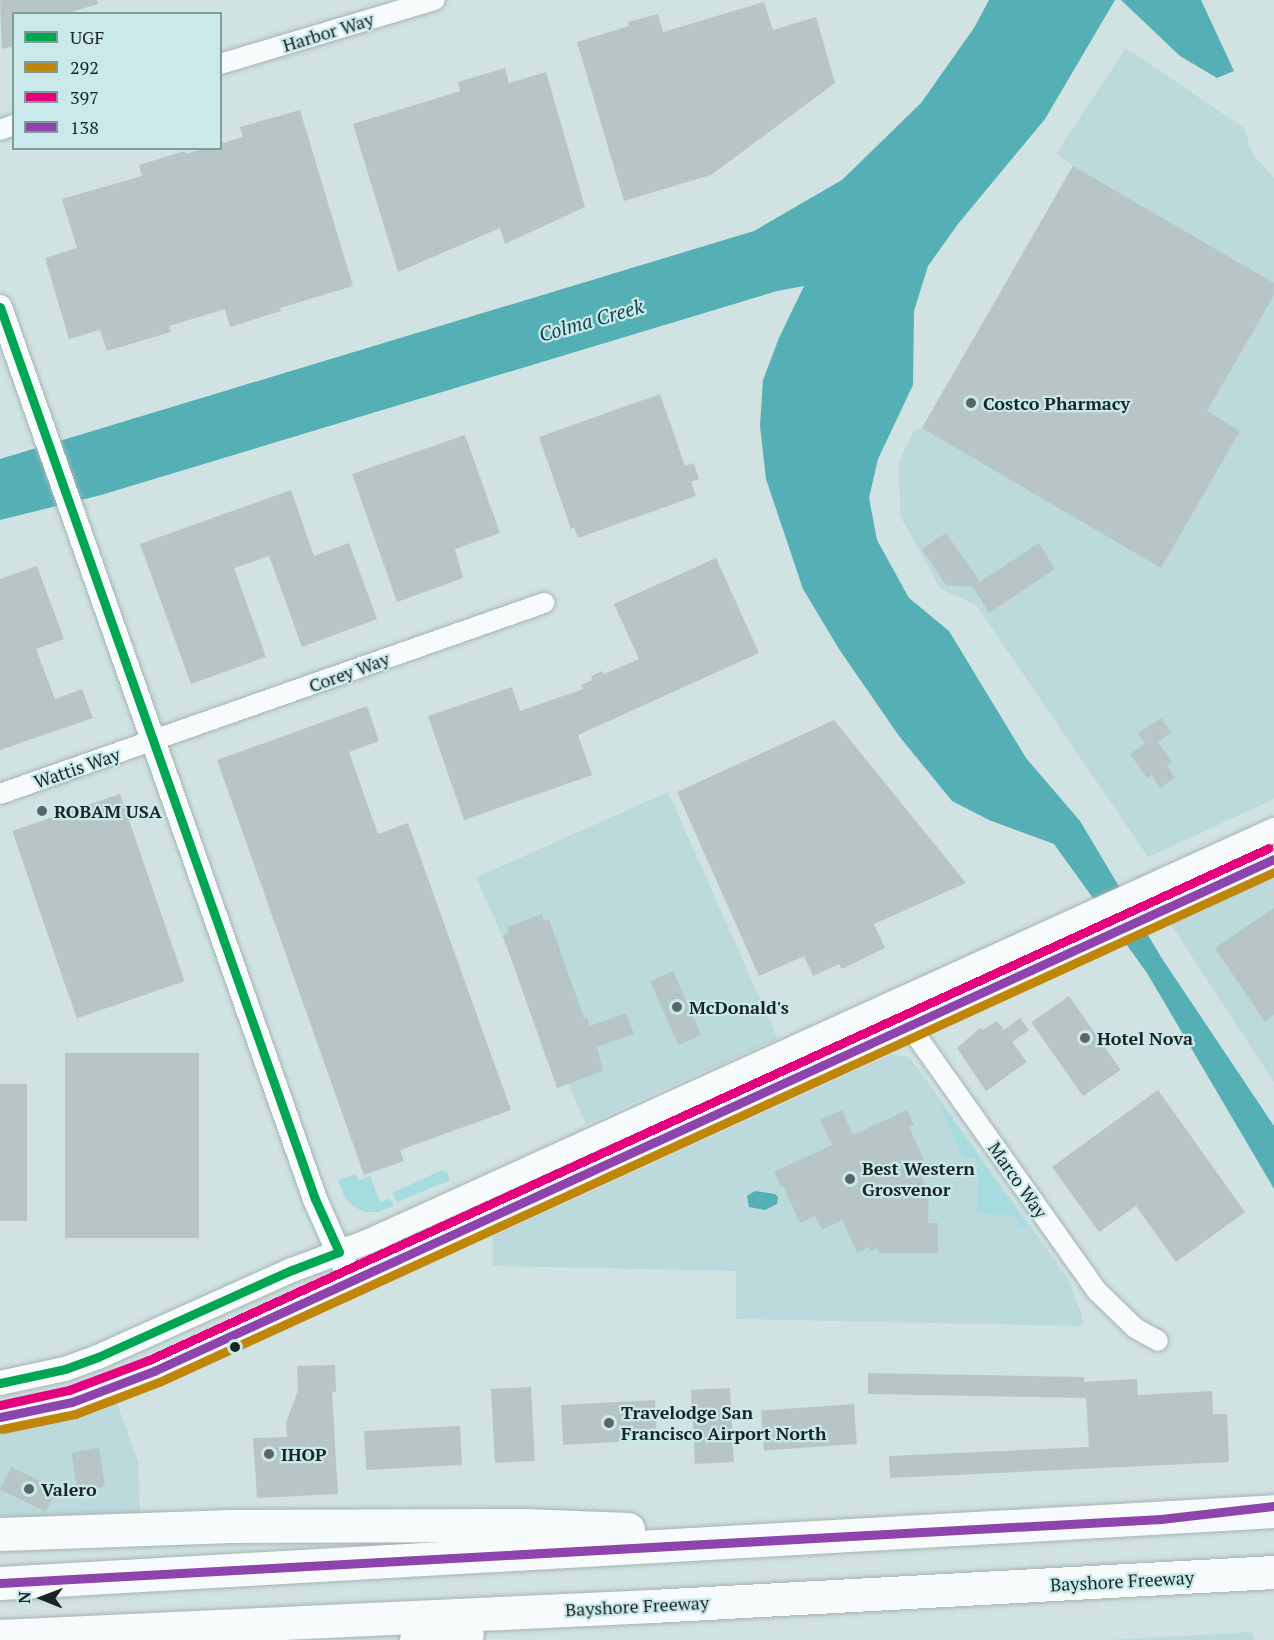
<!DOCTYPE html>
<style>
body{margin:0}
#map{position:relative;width:1274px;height:1640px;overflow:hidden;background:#d1e2e3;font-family:"PT Serif",serif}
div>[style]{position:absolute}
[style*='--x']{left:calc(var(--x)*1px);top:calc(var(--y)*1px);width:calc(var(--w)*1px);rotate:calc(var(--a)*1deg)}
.built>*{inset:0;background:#bcd9db;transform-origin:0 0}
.green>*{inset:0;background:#a6dcdf}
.water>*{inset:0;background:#54b0b5}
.building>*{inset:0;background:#b8c5c6;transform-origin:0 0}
.roads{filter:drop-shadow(0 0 2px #a6b3b3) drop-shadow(0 0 2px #a6b3b3)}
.minor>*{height:20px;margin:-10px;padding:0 10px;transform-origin:10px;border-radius:10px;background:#f8fbfb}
.tertiary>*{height:24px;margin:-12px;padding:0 12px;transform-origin:12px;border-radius:12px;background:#f8fbfb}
.motorway>*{height:33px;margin:-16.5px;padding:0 16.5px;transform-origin:16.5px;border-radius:16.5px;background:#f8fbfb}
.bus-1>*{height:9px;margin:-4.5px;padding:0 4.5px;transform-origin:4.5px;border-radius:4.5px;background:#00a651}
.bus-2>*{height:9px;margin:-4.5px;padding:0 4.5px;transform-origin:4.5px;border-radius:4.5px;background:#c08609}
.bus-3>*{height:9px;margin:-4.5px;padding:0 4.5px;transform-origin:4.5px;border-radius:4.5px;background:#e5007d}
.bus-4>*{height:9px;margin:-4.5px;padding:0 4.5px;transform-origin:4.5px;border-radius:4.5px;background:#8e44ad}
.dots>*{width:16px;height:16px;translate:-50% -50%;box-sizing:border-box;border:3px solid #cae9ea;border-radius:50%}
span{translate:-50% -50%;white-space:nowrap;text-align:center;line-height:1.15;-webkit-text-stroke:4.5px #cae9ea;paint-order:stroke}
.street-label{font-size:18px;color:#192425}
.poi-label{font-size:18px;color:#192425;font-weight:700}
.left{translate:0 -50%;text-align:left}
.water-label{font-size:20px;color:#134548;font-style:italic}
.legend{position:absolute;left:12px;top:12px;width:210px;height:138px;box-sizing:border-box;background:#cae9ea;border:2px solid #839a9b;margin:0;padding:8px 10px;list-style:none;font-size:18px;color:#192425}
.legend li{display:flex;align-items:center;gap:12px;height:30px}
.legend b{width:30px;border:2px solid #839a9b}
.north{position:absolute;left:12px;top:1568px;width:60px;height:60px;-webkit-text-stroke:4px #cae9ea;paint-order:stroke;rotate:271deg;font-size:16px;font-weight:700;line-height:24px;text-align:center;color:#192425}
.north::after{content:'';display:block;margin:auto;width:21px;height:27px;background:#192425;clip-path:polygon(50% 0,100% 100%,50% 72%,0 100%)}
</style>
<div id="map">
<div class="built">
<i style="clip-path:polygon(1126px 48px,1244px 128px,1252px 153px,1274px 178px,1274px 799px,1148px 857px,976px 605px,941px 589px,900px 516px,899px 461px,914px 431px,922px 428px,1073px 166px,1056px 154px)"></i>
<i style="left:668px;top:792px;width:270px;height:210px;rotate:66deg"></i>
<i style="clip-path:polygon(1274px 877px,1274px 1082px,1170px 923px)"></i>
<i style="clip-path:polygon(892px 1054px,908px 1057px,916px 1066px,1068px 1279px,1082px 1316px,1082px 1326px,736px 1319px,736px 1271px,493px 1266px,493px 1236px)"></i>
<i style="clip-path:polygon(116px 1401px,138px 1461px,140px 1517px,0 1519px,0 1430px,60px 1418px)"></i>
<i style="clip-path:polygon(1252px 1632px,1254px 1640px,1109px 1640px)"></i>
</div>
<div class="green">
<i style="clip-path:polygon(939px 1101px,1028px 1227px,1018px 1227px,1018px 1215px,977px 1214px,978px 1159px,965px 1157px,961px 1154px)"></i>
<i style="clip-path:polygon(442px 1170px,448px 1173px,450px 1180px,397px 1202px,392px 1193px)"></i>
<i style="clip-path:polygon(356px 1174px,359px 1180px,370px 1176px,380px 1202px,390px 1198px,394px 1206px,378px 1212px,364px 1212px,352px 1205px,345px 1198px,338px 1180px)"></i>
</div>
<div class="water">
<i style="clip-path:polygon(989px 0,1115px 0,1045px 119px,958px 224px,928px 266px,914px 311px,913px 385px,878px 459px,869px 498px,877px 540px,909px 598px,949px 631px,1026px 758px,1080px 821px,1161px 957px,1274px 1126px,1274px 1189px,1147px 973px,1054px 844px,989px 820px,952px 801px,899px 736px,839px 649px,803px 589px,766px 479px,760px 426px,763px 380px,779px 338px,804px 286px,777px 291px,101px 495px,0 520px,0 459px,754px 231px,842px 180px,921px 103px,974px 28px)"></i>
<i style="clip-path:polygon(1121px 0,1201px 0,1234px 71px,1217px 78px,1180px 56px)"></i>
<i style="clip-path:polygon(755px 1191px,775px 1194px,778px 1197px,777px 1204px,765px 1210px,749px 1207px,747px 1196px)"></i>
</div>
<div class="building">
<i style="clip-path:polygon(0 0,97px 0,98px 4px,64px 14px,14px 14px,14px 46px,2px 49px)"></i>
<i style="clip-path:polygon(764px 2px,773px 30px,816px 17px,835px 83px,711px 175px,624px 201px,577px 42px,629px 26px,628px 22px,658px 14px,663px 32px)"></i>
<i style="clip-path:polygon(505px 68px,509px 83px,546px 72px,585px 207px,505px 244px,500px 228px,398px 272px,353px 124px,460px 91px,458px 82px)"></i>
<i style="clip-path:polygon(300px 110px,353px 286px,280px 308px,281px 311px,230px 327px,225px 309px,169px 326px,171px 332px,107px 351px,100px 330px,69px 339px,45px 258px,77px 248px,62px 199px,142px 176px,139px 165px,185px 151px,186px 154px,205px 148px,220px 148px,220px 144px,243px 137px,240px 127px)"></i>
<i style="clip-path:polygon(1073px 166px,1274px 283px,1274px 295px,1207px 411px,1240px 431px,1161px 568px,922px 428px)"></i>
<i style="clip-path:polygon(660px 394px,685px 466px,694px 463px,699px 479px,691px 482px,696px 496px,578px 538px,574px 527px,571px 529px,539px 437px)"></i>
<i style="clip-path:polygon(465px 435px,500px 533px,455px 549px,463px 578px,397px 602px,352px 474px)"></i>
<i style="clip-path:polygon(291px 490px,314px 556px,349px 543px,377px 619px,302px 647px,269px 556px,234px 568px,266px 657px,191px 684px,140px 544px)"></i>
<i style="clip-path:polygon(946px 533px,980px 582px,1039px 543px,1055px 569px,989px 613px,973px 587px,946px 585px,922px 549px)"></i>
<i style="clip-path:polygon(716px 558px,759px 653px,578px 735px,592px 775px,464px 820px,428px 716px,512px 687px,520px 711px,583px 689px,581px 685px,592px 680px,591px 676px,602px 671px,604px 674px,639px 659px,614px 604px)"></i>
<i style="clip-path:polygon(37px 566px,64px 639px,36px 649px,55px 699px,82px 689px,93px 718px,0 750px,0 579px)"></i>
<i style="clip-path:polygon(367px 706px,379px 741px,349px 752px,378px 834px,408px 823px,511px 1110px,400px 1150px,404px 1161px,364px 1175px,217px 760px)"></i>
<i style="clip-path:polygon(1161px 718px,1171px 733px,1158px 742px,1172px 762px,1167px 765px,1175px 778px,1160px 788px,1152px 775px,1147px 778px,1130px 754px,1145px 744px,1138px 733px)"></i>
<i style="clip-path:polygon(834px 720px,966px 883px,874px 924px,885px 948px,842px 969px,839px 964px,813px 976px,804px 956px,759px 976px,677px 792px)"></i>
<i style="left:120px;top:794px;width:198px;height:114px;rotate:71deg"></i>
<i style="clip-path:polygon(1274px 908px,1274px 1015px,1265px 1022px,1215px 948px)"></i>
<i style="clip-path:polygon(542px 914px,544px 921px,549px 919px,584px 1018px,587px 1017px,590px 1026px,626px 1013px,634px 1034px,597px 1047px,603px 1071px,557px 1088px,503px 936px,509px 933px,507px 927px)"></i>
<i style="left:673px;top:971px;width:70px;height:25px;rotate:66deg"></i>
<i style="left:1069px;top:996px;width:90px;height:46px;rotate:55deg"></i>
<i style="clip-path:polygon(1020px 1018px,1029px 1030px,1012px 1042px,1027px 1062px,986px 1091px,957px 1048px,980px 1028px,982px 1030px,997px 1021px,1004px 1030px)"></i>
<i style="left:65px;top:1053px;width:134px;height:185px"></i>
<i style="left:0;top:1084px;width:27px;height:137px"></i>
<i style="clip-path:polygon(1158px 1090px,1245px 1212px,1176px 1262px,1136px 1206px,1099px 1232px,1052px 1167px)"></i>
<i style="clip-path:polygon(842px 1110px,853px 1135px,907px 1110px,914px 1125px,909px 1127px,926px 1164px,918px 1168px,929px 1193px,928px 1223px,938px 1223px,938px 1253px,879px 1253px,877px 1248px,871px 1251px,869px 1247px,857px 1253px,842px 1220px,822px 1230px,815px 1216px,800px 1223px,783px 1186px,781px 1187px,774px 1172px,832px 1145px,820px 1120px)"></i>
<i style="clip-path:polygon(335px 1365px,336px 1392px,332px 1392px,338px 1494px,257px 1498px,253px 1438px,287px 1437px,286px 1423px,298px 1390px,297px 1366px)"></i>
<i style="clip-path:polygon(868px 1373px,1084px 1377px,1084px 1382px,1137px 1379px,1138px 1395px,1212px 1391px,1213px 1414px,1227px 1414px,1229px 1462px,890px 1478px,889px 1456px,1089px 1447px,1086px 1398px,868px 1394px)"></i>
<i style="left:531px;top:1387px;width:74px;height:40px;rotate:87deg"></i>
<i style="left:730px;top:1388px;width:74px;height:39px;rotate:87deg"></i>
<i style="left:655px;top:1400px;width:40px;height:94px;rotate:87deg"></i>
<i style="left:854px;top:1404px;width:40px;height:93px;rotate:86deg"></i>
<i style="left:460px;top:1426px;width:39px;height:96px;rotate:87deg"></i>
<i style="left:99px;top:1448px;width:39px;height:28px;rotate:81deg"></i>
<i style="left:11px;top:1467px;width:51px;height:25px;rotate:26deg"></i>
</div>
<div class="roads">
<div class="minor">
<i style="--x:220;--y:64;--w:224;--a:-16.6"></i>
<i style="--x:0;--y:130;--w:15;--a:-20"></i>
<i style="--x:0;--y:794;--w:577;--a:-19.35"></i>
<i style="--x:893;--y:1003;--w:353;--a:54.7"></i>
<i style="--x:1097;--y:1291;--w:53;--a:44.2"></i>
<i style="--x:1135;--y:1328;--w:26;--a:29"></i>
</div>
<div class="tertiary">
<i style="--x:0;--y:307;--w:946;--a:70.55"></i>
<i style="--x:315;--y:1199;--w:74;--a:66.2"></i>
<i style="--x:0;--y:1383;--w:66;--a:-12.2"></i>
<i style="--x:65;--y:1369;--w:35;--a:-20"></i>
<i style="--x:98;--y:1357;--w:213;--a:-24.2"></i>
<i style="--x:292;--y:1270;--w:80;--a:-20.5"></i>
<i style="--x:367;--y:1242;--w:996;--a:-24.43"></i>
<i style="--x:0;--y:1417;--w:74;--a:-11.8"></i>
<i style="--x:72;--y:1402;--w:88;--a:-20.7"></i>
<i style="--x:154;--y:1371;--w:1231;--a:-24.57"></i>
</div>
<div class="motorway">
<i style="--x:0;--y:1534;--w:225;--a:-2"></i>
<i style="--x:225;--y:1526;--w:299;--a:-0.2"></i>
<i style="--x:524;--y:1525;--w:104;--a:2.2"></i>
<i style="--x:0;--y:1583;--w:1276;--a:-3.23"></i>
<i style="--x:0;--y:1636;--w:653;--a:-2.63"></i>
<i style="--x:652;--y:1606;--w:623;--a:-3.13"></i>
<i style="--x:416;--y:1640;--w:51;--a:-6.7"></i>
</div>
</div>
<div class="bus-1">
<i style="--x:0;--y:307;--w:946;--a:70.55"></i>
<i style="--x:315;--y:1199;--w:58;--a:65.6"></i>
<i style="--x:0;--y:1383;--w:66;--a:-12.2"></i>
<i style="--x:65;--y:1369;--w:35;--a:-20"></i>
<i style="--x:98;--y:1357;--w:213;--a:-24.2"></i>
<i style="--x:292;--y:1270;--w:50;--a:-21"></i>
</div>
<div class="bus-2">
<i style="--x:2;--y:1429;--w:75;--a:-11.6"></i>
<i style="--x:75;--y:1414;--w:90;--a:-20.9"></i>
<i style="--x:159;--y:1382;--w:1226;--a:-24.58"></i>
</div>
<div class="bus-3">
<i style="--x:0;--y:1405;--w:71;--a:-12.3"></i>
<i style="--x:69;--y:1390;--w:85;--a:-20.6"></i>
<i style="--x:149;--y:1360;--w:1231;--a:-24.57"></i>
</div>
<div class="bus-4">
<i style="--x:0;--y:1417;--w:74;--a:-11.8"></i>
<i style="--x:72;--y:1402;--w:88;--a:-20.7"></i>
<i style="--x:154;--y:1371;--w:1231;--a:-24.57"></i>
<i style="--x:0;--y:1583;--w:1163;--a:-3.16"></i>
<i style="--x:1161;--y:1519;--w:114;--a:-6.6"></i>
</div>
<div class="dots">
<i style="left:971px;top:403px;background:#596668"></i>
<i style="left:42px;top:811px;background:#596668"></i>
<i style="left:677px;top:1007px;background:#596668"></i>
<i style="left:1085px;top:1038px;background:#596668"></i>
<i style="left:850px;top:1179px;background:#596668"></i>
<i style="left:235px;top:1347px;background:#192425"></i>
<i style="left:609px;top:1423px;background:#596668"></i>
<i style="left:269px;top:1454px;background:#596668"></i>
<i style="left:29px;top:1489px;background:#596668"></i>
</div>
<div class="street-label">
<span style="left:328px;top:32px;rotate:-17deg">Harbor Way</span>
<span style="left:349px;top:672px;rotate:-20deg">Corey Way</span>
<span style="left:77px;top:768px;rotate:-19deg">Wattis Way</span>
<span style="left:1018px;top:1180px;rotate:55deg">Marco Way</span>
<span style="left:1122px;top:1581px;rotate:-3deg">Bayshore Freeway</span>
<span style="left:637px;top:1606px;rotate:-3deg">Bayshore Freeway</span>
</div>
<div class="poi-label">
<span class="left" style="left:983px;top:403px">Costco Pharmacy</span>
<span class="left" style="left:54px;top:811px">ROBAM USA</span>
<span class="left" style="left:689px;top:1007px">McDonald's</span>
<span class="left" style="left:1097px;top:1038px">Hotel Nova</span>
<span class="left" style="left:862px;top:1179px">Best Western<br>Grosvenor</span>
<span class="left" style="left:621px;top:1423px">Travelodge San<br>Francisco Airport North</span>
<span class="left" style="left:281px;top:1454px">IHOP</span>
<span class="left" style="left:41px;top:1489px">Valero</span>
</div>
<div class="water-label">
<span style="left:591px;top:320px;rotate:-16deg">Colma Creek</span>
</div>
<ul class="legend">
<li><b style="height:8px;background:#00a651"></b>UGF</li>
<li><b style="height:8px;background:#c08609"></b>292</li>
<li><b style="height:8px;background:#e5007d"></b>397</li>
<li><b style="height:8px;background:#8e44ad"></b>138</li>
</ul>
<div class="north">N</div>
</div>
